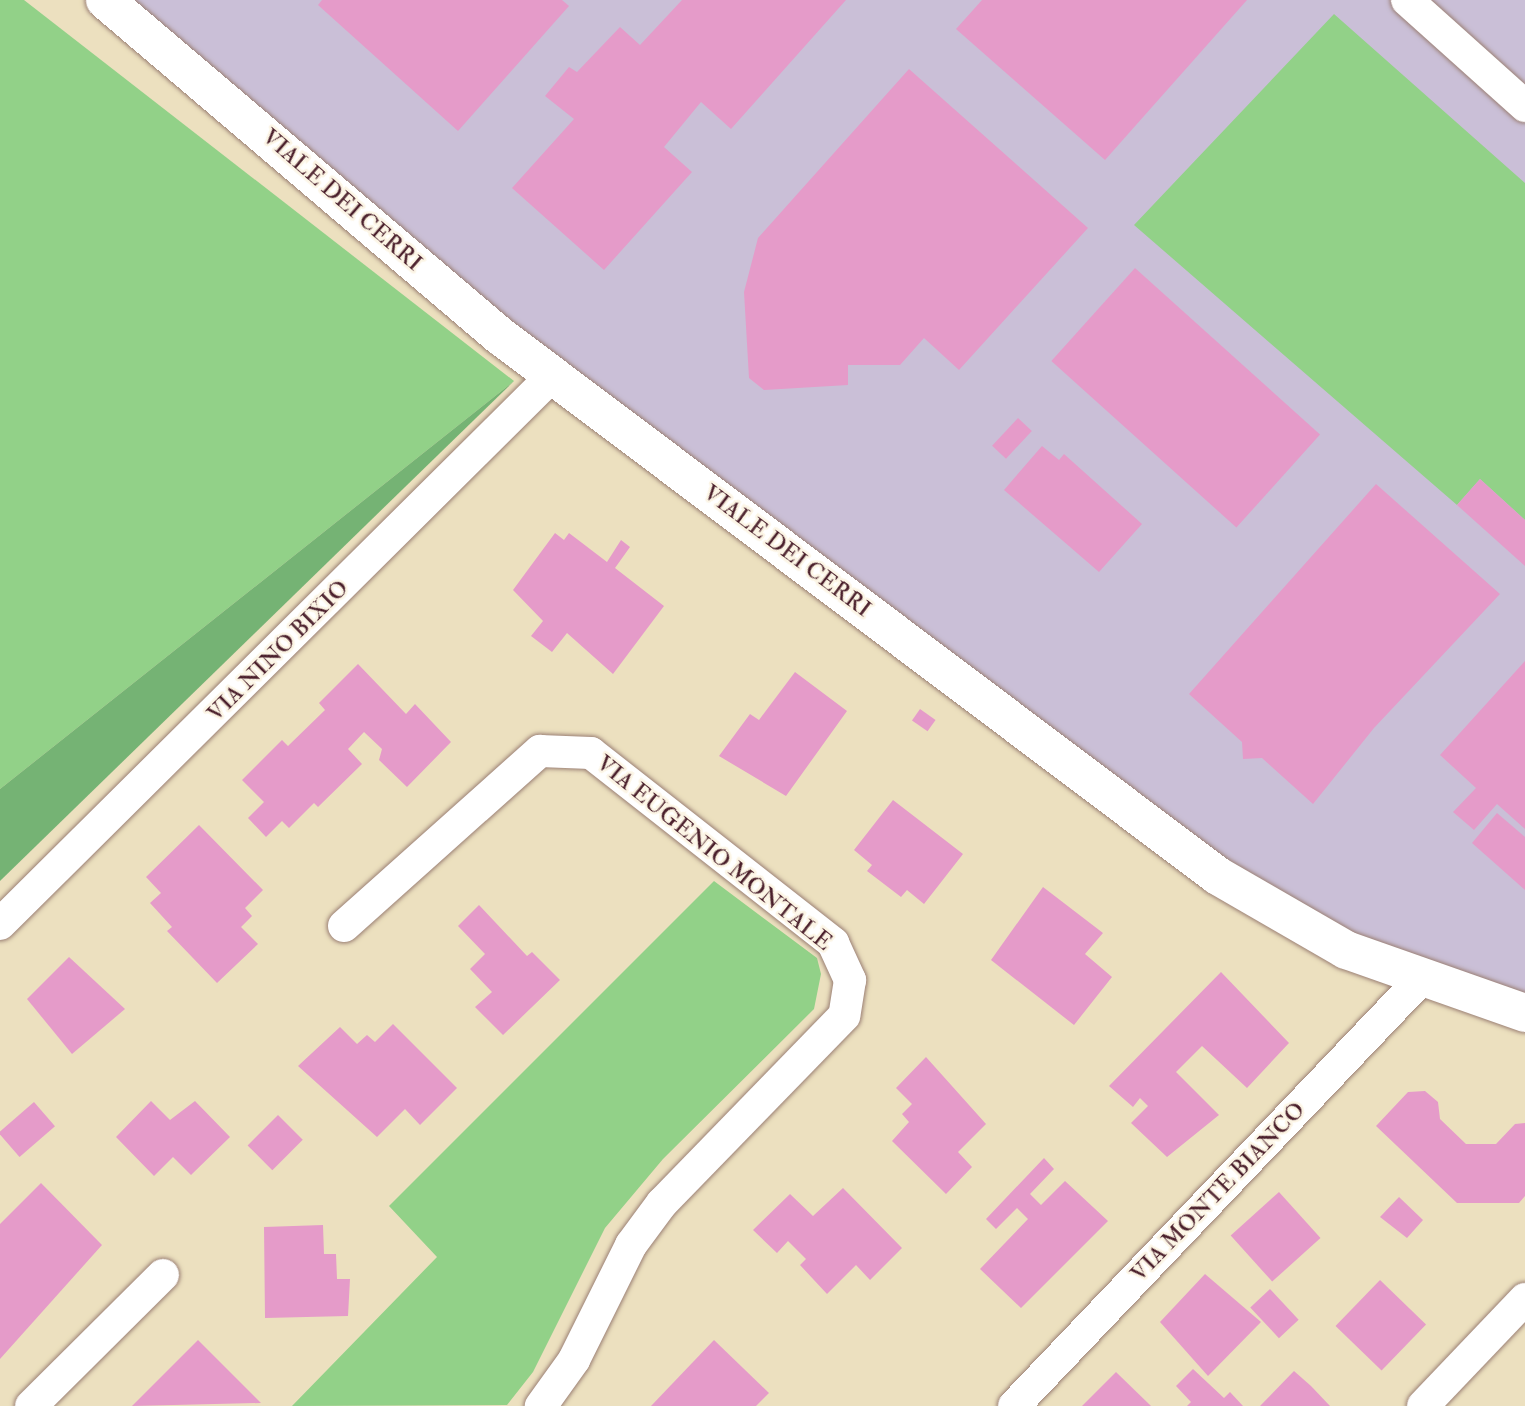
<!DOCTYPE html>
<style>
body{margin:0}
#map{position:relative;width:1525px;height:1406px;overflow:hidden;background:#ece0bf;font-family:"IM FELL Double Pica",serif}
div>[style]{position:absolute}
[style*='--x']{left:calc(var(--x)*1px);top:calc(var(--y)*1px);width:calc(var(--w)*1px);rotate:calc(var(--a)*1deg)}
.industrial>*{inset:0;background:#cabfd7}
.green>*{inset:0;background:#92d188}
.forest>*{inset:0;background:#75b374}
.building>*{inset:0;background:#e59bc9;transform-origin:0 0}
.roads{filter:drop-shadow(0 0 2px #9b8075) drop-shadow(0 0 2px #9b8075)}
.minor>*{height:32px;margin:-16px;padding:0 16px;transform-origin:16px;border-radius:16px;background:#fff}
.tertiary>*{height:38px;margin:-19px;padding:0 19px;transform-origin:19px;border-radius:19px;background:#fff}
span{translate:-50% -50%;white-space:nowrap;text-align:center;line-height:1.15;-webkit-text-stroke:5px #fcf5e5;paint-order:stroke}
.street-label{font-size:23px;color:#4a1f2b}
</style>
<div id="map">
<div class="industrial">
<i style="clip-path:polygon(118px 0,1525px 0,1525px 1002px,1274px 904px,506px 331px)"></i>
</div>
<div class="green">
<i style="clip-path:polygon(0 0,24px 0,514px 381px,0 789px)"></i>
<i style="clip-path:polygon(1334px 14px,1525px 183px,1525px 520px,1480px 479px,1457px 505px,1134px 225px)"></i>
<i style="clip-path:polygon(714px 881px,817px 958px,821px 974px,814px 1009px,663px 1159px,605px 1228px,533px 1372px,507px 1405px,292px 1406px,437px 1257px,389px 1206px)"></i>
</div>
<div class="forest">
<i style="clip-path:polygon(514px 381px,0 881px,0 789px)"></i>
</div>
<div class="building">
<i style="clip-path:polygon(322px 0,562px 0,569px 6px,458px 131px,318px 5px)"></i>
<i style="clip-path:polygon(682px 0,846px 0,731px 129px,701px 102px,664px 147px,692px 172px,604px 270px,512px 188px,574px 119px,545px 96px,569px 67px,577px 72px,620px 27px,640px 45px)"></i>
<i style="clip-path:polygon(982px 0,1247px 0,1105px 160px,956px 29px)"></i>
<i style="clip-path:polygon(909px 69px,1088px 228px,959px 370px,924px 338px,900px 365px,848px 365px,848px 385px,764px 390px,749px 378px,744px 292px,758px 238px)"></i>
<i style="left:1135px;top:268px;width:249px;height:125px;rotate:42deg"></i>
<i style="left:1018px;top:418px;width:19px;height:38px;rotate:43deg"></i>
<i style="clip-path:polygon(1042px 446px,1059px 460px,1064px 454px,1142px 524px,1099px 572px,1004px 490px)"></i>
<i style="clip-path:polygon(1480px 479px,1525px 520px,1525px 566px,1457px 505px)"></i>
<i style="clip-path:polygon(1376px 484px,1500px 594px,1374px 728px,1313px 804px,1262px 758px,1243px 759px,1242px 742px,1189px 694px)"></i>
<i style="clip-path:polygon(555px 533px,564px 540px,569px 533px,607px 562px,621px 540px,630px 547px,615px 568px,664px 606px,613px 674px,567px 633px,552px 652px,531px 636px,543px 621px,513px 590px)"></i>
<i style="clip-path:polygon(1525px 661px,1525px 829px,1497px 804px,1474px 830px,1453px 812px,1476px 788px,1440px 755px)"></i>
<i style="clip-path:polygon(358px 664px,406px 714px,415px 704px,451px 742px,407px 787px,379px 760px,382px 749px,364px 732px,348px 749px,362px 764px,318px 807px,314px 803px,289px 828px,282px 821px,266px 837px,248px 818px,264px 802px,242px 780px,282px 740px,288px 746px,325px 710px,319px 703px)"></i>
<i style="clip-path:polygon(795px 672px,847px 711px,786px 796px,719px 756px,750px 714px,759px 720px)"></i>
<i style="left:920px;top:709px;width:19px;height:14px;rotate:35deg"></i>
<i style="clip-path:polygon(893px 800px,963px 854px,924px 904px,907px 890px,901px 897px,867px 871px,872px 865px,854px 850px)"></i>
<i style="clip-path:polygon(1497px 813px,1525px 837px,1525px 890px,1472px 843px)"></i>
<i style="clip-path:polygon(199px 825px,263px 890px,245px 908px,252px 916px,241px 927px,258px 944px,217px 983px,167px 931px,172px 927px,150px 903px,161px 893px,146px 877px)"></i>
<i style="clip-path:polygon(1043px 887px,1103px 933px,1085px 954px,1112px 977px,1074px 1025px,991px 960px)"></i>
<i style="clip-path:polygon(479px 905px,527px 956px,532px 952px,560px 980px,503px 1035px,475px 1007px,492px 992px,470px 969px,485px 954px,458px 926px)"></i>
<i style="clip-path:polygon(69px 957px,125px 1009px,72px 1054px,27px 999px)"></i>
<i style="clip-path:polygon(1221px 972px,1289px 1043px,1247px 1088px,1202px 1046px,1176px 1072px,1219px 1115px,1167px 1157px,1131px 1123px,1148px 1106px,1140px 1098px,1133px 1107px,1109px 1086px)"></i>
<i style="clip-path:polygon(393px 1024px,457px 1088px,420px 1125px,405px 1109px,377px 1137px,298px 1066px,340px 1027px,357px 1044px,367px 1035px,375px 1042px)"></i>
<i style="clip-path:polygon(926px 1057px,986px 1124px,958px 1152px,972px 1167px,946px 1194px,892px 1141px,909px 1122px,902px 1114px,912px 1104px,896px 1088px)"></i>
<i style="clip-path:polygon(1425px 1091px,1438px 1102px,1440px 1119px,1466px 1144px,1496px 1144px,1515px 1124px,1525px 1123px,1525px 1196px,1519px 1203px,1457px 1203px,1376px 1126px,1408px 1092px)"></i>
<i style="clip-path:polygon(151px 1101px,170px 1120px,195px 1101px,230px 1137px,191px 1175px,173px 1157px,154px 1176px,116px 1137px)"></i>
<i style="left:34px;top:1102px;width:32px;height:47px;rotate:49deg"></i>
<i style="left:278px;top:1115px;width:35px;height:43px;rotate:45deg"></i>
<i style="clip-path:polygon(1044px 1158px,1054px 1169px,1030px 1194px,1041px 1205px,1065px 1181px,1108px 1221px,1021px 1308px,980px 1269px,1028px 1219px,1017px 1208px,996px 1229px,986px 1219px)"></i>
<i style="clip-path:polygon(41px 1183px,102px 1245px,0 1359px,0 1224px)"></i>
<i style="clip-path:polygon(843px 1188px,902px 1248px,870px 1280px,856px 1265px,827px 1294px,800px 1265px,806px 1259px,788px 1241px,777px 1253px,753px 1230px,790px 1194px,813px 1216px)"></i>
<i style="left:1279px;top:1192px;width:62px;height:65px;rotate:48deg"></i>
<i style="clip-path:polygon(1399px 1197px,1423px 1220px,1407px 1238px,1380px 1217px)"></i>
<i style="clip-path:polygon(323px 1225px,324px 1254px,336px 1254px,337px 1279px,350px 1279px,348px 1316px,265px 1318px,264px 1227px)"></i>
<i style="clip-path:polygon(1205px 1274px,1261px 1322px,1208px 1376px,1160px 1322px)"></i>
<i style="left:1380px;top:1280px;width:64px;height:64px;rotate:44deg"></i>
<i style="left:1270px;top:1289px;width:42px;height:27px;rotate:47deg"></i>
<i style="clip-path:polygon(198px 1340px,261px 1403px,132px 1406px)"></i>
<i style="clip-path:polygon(714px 1340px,769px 1393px,756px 1406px,651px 1406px)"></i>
<i style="clip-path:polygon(1193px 1369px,1224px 1398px,1230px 1392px,1243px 1406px,1187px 1406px,1191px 1402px,1176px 1386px)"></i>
<i style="clip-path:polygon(1294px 1371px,1311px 1386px,1330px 1406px,1260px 1406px)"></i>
<i style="clip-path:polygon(1116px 1372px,1151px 1406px,1082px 1406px)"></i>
</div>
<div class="roads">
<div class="minor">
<i style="--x:1407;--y:0;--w:159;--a:41.9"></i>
<i style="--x:0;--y:924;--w:779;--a:-44.79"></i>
<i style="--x:344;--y:926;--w:263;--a:-41.8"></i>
<i style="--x:540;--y:751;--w:51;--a:2.2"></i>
<i style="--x:591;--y:753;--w:308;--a:38.1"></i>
<i style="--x:833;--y:943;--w:41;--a:65.3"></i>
<i style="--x:850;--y:980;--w:36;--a:99"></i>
<i style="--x:844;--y:1016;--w:261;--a:134.2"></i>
<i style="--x:662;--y:1203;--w:52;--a:126.4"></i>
<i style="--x:631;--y:1245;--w:128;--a:116.4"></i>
<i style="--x:574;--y:1360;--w:57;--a:125.7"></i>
<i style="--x:31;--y:1406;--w:186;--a:-44.8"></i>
<i style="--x:1014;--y:1406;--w:591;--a:-46.37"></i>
<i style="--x:1423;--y:1406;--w:148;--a:-46.4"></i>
</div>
<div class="tertiary">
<i style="--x:105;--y:0;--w:519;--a:40.39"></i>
<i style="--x:500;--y:336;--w:898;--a:36.95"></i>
<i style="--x:1218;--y:876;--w:148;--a:30"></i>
<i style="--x:1346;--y:950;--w:190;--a:19.4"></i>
</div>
</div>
<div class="street-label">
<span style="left:342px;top:200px;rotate:41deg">VIALE DEI CERRI</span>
<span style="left:787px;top:551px;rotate:37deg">VIALE DEI CERRI</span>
<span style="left:278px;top:651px;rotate:-45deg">VIA NINO BIXIO</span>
<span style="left:714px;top:853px;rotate:39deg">VIA EUGENIO MONTALE</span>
<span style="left:1218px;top:1192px;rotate:-46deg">VIA MONTE BIANCO</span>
</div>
</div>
